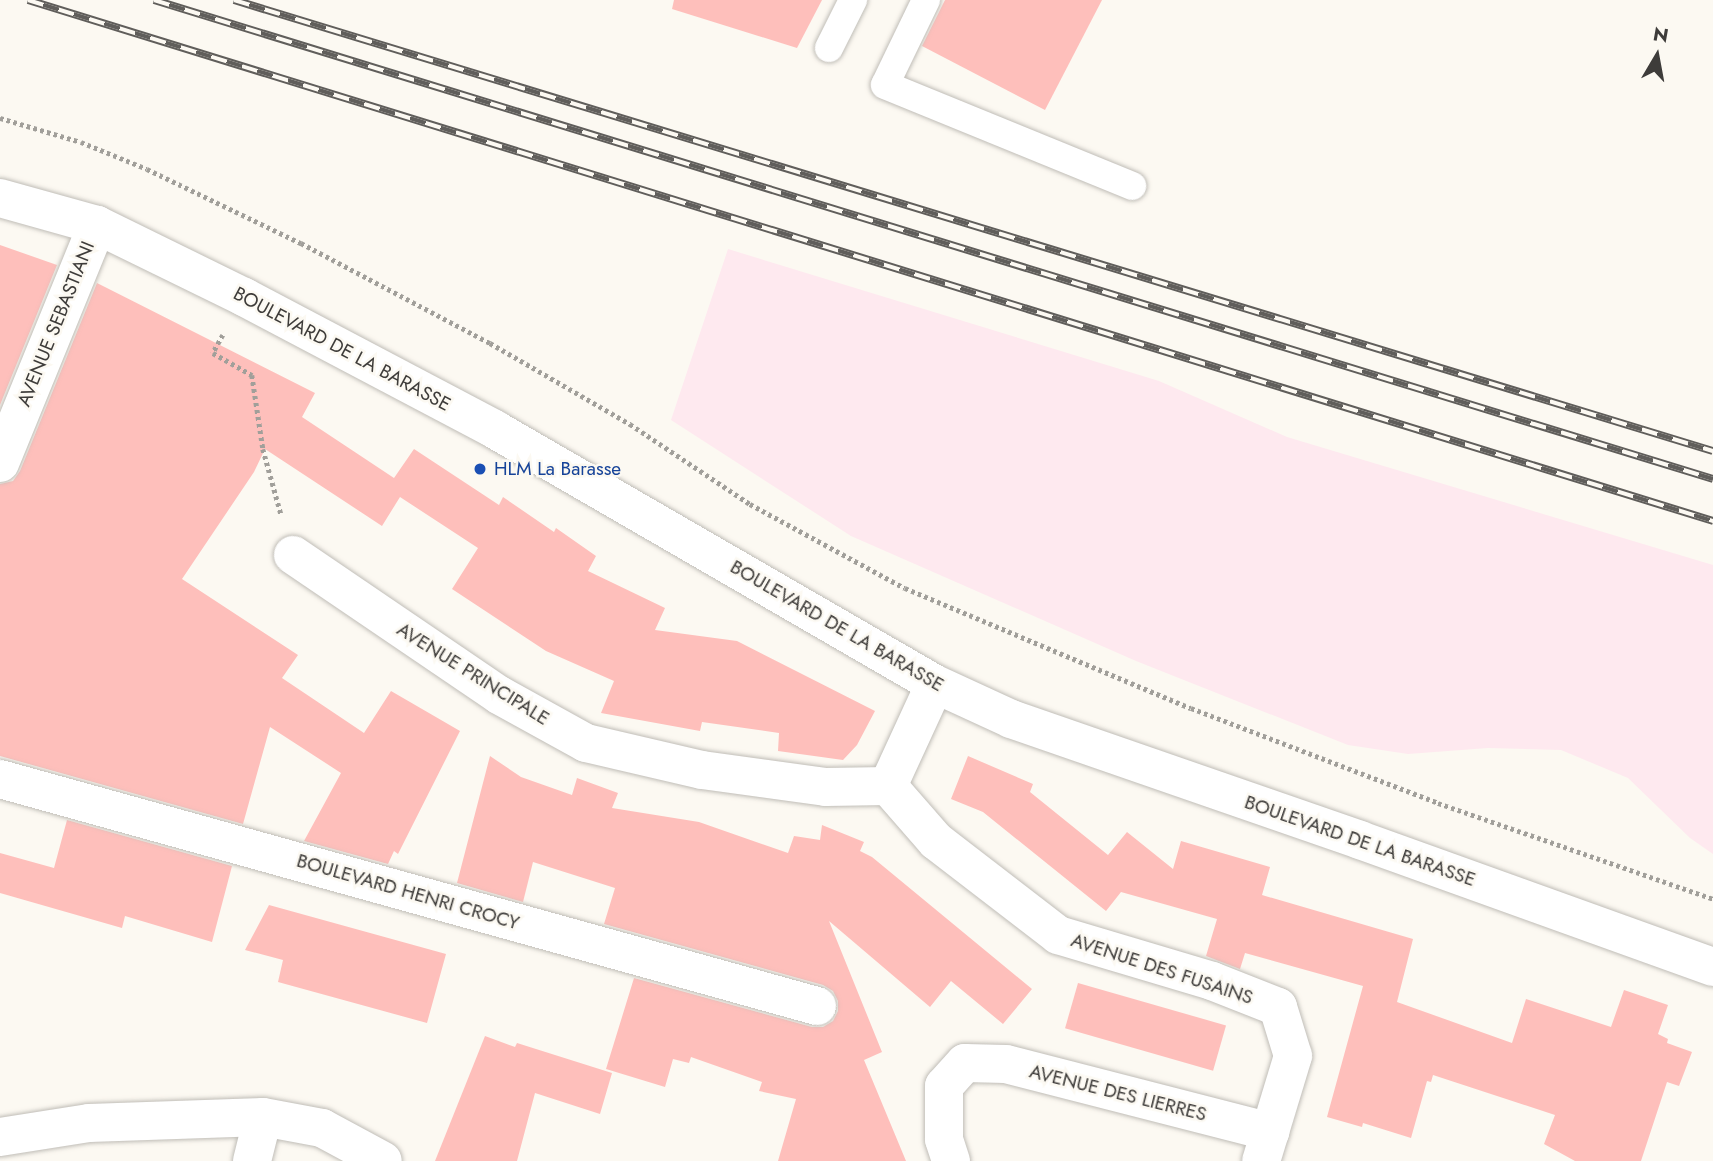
<!DOCTYPE html>
<style>
body{margin:0}
#map{position:relative;width:1713px;height:1161px;overflow:hidden;background:#fcf9f2;font-family:Jost,sans-serif}
div>[style]{position:absolute}
[style*='--x']{left:calc(var(--x)*1px);top:calc(var(--y)*1px);width:calc(var(--w)*1px);rotate:calc(var(--a)*1deg)}
.industrial>*{inset:0;background:#fee9ef}
.building>*{inset:0;background:#febfbb;transform-origin:0 0}
.path>*{height:4.5px;margin-top:-2.25px;transform-origin:0;background:repeating-linear-gradient(90deg,#a19f9a 0 3.5px,transparent 0 7px)}
.roads{filter:drop-shadow(0 0 2px #c0bdb7) drop-shadow(0 0 2px #c0bdb7)}
.service>*{height:28px;margin:-14px;padding:0 14px;transform-origin:14px;border-radius:14px;background:#fff}
.minor>*{height:38px;margin:-19px;padding:0 19px;transform-origin:19px;border-radius:19px;background:#fff}
.secondary>*{height:38px;margin:-19px;padding:0 19px;transform-origin:19px;border-radius:19px;background:#fff}
.rail>*{height:8px;margin-top:-4px;transform-origin:0;background:repeating-linear-gradient(90deg,#fcf9f2 0 16px,#605e5b 0 32px);box-sizing:border-box;border-block:2px solid #605e5b}
.dots>*{width:19px;height:19px;translate:-50% -50%;box-sizing:border-box;border:4px solid #fcf9f2;border-radius:50%}
span{translate:-50% -50%;white-space:nowrap;text-align:center;line-height:1.15;-webkit-text-stroke:5px #fcf9f2;paint-order:stroke}
.street-label{font-size:19px;color:#3e3c3a}
.transit-label{font-size:19px;color:#164399}
.left{translate:0 -50%;text-align:left}
.north{position:absolute;left:1622px;top:21px;width:70px;height:70px;-webkit-text-stroke:5px #fcf9f2;paint-order:stroke;rotate:10deg;font-size:19px;font-weight:700;line-height:28px;text-align:center;color:#3e3c3a}
.north::after{content:'';display:block;margin:auto;width:24px;height:32px;background:#3e3c3a;clip-path:polygon(50% 0,100% 100%,50% 72%,0 100%)}
</style>
<div id="map">
<div class="industrial">
<i style="clip-path:polygon(728px 249px,1159px 381px,1287px 437px,1713px 565px,1713px 854px,1690px 838px,1628px 778px,1561px 750px,1488px 748px,1408px 754px,1348px 745px,1136px 661px,851px 536px,671px 420px)"></i>
</div>
<div class="building">
<i style="clip-path:polygon(674px 0,822px 0,797px 48px,672px 9px)"></i>
<i style="clip-path:polygon(945px 0,1102px 0,1045px 110px,922px 46px)"></i>
<i style="clip-path:polygon(0 245px,57px 265px,0 405px)"></i>
<i style="clip-path:polygon(97px 283px,315px 393px,302px 417px,394px 478px,414px 449px,499px 505px,503px 497px,554px 532px,556px 528px,596px 556px,588px 571px,665px 608px,655px 630px,737px 641px,875px 711px,857px 745px,843px 760px,778px 751px,779px 733px,702px 722px,700px 731px,601px 713px,614px 681px,546px 651px,452px 589px,478px 548px,400px 497px,382px 526px,265px 449px,254px 472px,182px 579px,298px 655px,282px 678px,364px 733px,391px 691px,460px 731px,398px 854px,394px 851px,388px 864px,304px 841px,341px 773px,270px 727px,243px 824px,0 756px,0 484px,13px 481px,20px 471px)"></i>
<i style="clip-path:polygon(490px 756px,521px 777px,572px 795px,577px 778px,618px 793px,612px 808px,699px 822px,788px 853px,794px 836px,820px 840px,822px 825px,864px 842px,860px 851px,872px 857px,1032px 989px,1003px 1024px,951px 981px,930px 1007px,829px 921px,882px 1052px,864px 1060px,906px 1161px,778px 1161px,796px 1099px,759px 1091px,762px 1082px,691px 1057px,689px 1063px,673px 1059px,665px 1087px,606px 1069px,634px 978px,812px 1027px,823px 1027px,833px 1021px,838px 1011px,838px 1001px,833px 991px,823px 985px,604px 924px,615px 888px,533px 862px,523px 902px,457px 883px)"></i>
<i style="clip-path:polygon(968px 756px,1033px 784px,1030px 792px,1108px 855px,1127px 832px,1173px 869px,1181px 841px,1270px 867px,1262px 895px,1413px 939px,1397px 1002px,1512px 1043px,1526px 999px,1611px 1027px,1624px 990px,1668px 1005px,1658px 1034px,1668px 1039px,1667px 1043px,1692px 1052px,1679px 1086px,1667px 1082px,1641px 1161px,1575px 1161px,1544px 1144px,1555px 1115px,1433px 1075px,1431px 1082px,1427px 1081px,1411px 1138px,1363px 1123px,1362px 1127px,1327px 1117px,1363px 986px,1245px 953px,1240px 969px,1206px 956px,1217px 919px,1121px 892px,1106px 911px,983px 812px,951px 799px)"></i>
<i style="clip-path:polygon(67px 820px,232px 866px,212px 942px,125px 916px,122px 928px,0 893px,0 853px,54px 868px)"></i>
<i style="clip-path:polygon(269px 905px,446px 954px,427px 1023px,278px 982px,283px 960px,245px 950px)"></i>
<i style="left:1078px;top:983px;width:154px;height:47px;rotate:16deg"></i>
<i style="clip-path:polygon(485px 1036px,515px 1047px,517px 1043px,612px 1073px,600px 1114px,535px 1093px,517px 1161px,435px 1161px)"></i>
</div>
<div class="path">
<i style="--x:0;--y:118;--w:84;--a:16.5"></i>
<i style="--x:81;--y:142;--w:71;--a:22.2"></i>
<i style="--x:147;--y:169;--w:171;--a:25.7"></i>
<i style="--x:301;--y:243;--w:214;--a:27.9"></i>
<i style="--x:490;--y:343;--w:162;--a:30.1"></i>
<i style="--x:630;--y:424;--w:144;--a:33.7"></i>
<i style="--x:750;--y:504;--w:176;--a:28.5"></i>
<i style="--x:905;--y:588;--w:310;--a:22.8"></i>
<i style="--x:1191;--y:708;--w:265;--a:21"></i>
<i style="--x:1438;--y:803;--w:291;--a:19.2"></i>
<i style="--x:223;--y:335;--w:21;--a:119"></i>
<i style="--x:213;--y:353;--w:45;--a:29.4"></i>
<i style="--x:252;--y:375;--w:75;--a:81.5"></i>
<i style="--x:263;--y:449;--w:67;--a:74.5"></i>
</div>
<div class="roads">
<div class="service">
<i style="--x:926;--y:0;--w:94;--a:115.8"></i>
<i style="--x:885;--y:85;--w:267;--a:22.2"></i>
<i style="--x:829;--y:48;--w:54;--a:-63.4"></i>
</div>
<div class="minor">
<i style="--x:0;--y:463;--w:257;--a:-67.8"></i>
<i style="--x:293;--y:555;--w:249;--a:34.2"></i>
<i style="--x:499;--y:695;--w:99;--a:28.9"></i>
<i style="--x:586;--y:743;--w:119;--a:13.1"></i>
<i style="--x:702;--y:770;--w:125;--a:7.8"></i>
<i style="--x:826;--y:787;--w:62;--a:-0.9"></i>
<i style="--x:888;--y:786;--w:112;--a:-65.3"></i>
<i style="--x:0;--y:779;--w:848;--a:15.53"></i>
<i style="--x:888;--y:786;--w:73;--a:48.9"></i>
<i style="--x:936;--y:841;--w:154;--a:37.6"></i>
<i style="--x:1058;--y:935;--w:161;--a:16.6"></i>
<i style="--x:1212;--y:981;--w:71;--a:21.5"></i>
<i style="--x:1278;--y:1007;--w:51;--a:73"></i>
<i style="--x:1293;--y:1056;--w:110;--a:106.9"></i>
<i style="--x:0;--y:1137;--w:90;--a:-8.9"></i>
<i style="--x:89;--y:1123;--w:174;--a:-2"></i>
<i style="--x:263;--y:1117;--w:60;--a:10.6"></i>
<i style="--x:322;--y:1128;--w:69;--a:28.4"></i>
<i style="--x:252;--y:1161;--w:45;--a:-76"></i>
<i style="--x:951;--y:1161;--w:23;--a:-108"></i>
<i style="--x:944;--y:1139;--w:53;--a:-90"></i>
<i style="--x:944;--y:1086;--w:31;--a:-48"></i>
<i style="--x:965;--y:1063;--w:41;--a:1.4"></i>
<i style="--x:1006;--y:1064;--w:273;--a:14.4"></i>
</div>
<div class="secondary">
<i style="--x:0;--y:198;--w:101;--a:15.6"></i>
<i style="--x:97;--y:225;--w:164;--a:26.1"></i>
<i style="--x:244;--y:297;--w:283;--a:27.8"></i>
<i style="--x:494;--y:429;--w:509;--a:30.04"></i>
<i style="--x:935;--y:684;--w:84;--a:24.7"></i>
<i style="--x:1011;--y:719;--w:369;--a:19.1"></i>
<i style="--x:1360;--y:840;--w:375;--a:19.8"></i>
</div>
</div>
<div class="rail">
<i style="--x:28;--y:0;--w:1764;--a:17.18"></i>
<i style="--x:154;--y:0;--w:1631;--a:17.08"></i>
<i style="--x:234;--y:0;--w:1546;--a:16.96"></i>
</div>
<div class="dots">
<i style="left:480px;top:469px;background:#1a4fb4"></i>
</div>
<div class="street-label">
<span style="left:56px;top:324px;rotate:-68deg">AVENUE SEBASTIANI</span>
<span style="left:342px;top:349px;rotate:28deg">BOULEVARD DE LA BARASSE</span>
<span style="left:837px;top:626px;rotate:30deg">BOULEVARD DE LA BARASSE</span>
<span style="left:473px;top:674px;rotate:32deg">AVENUE PRINCIPALE</span>
<span style="left:1360px;top:841px;rotate:19deg">BOULEVARD DE LA BARASSE</span>
<span style="left:408px;top:892px;rotate:16deg">BOULEVARD HENRI CROCY</span>
<span style="left:1162px;top:969px;rotate:18deg">AVENUE DES FUSAINS</span>
<span style="left:1118px;top:1093px;rotate:14deg">AVENUE DES LIERRES</span>
</div>
<div class="transit-label">
<span class="left" style="left:494px;top:469px">HLM La Barasse</span>
</div>
<div class="north">N</div>
</div>
